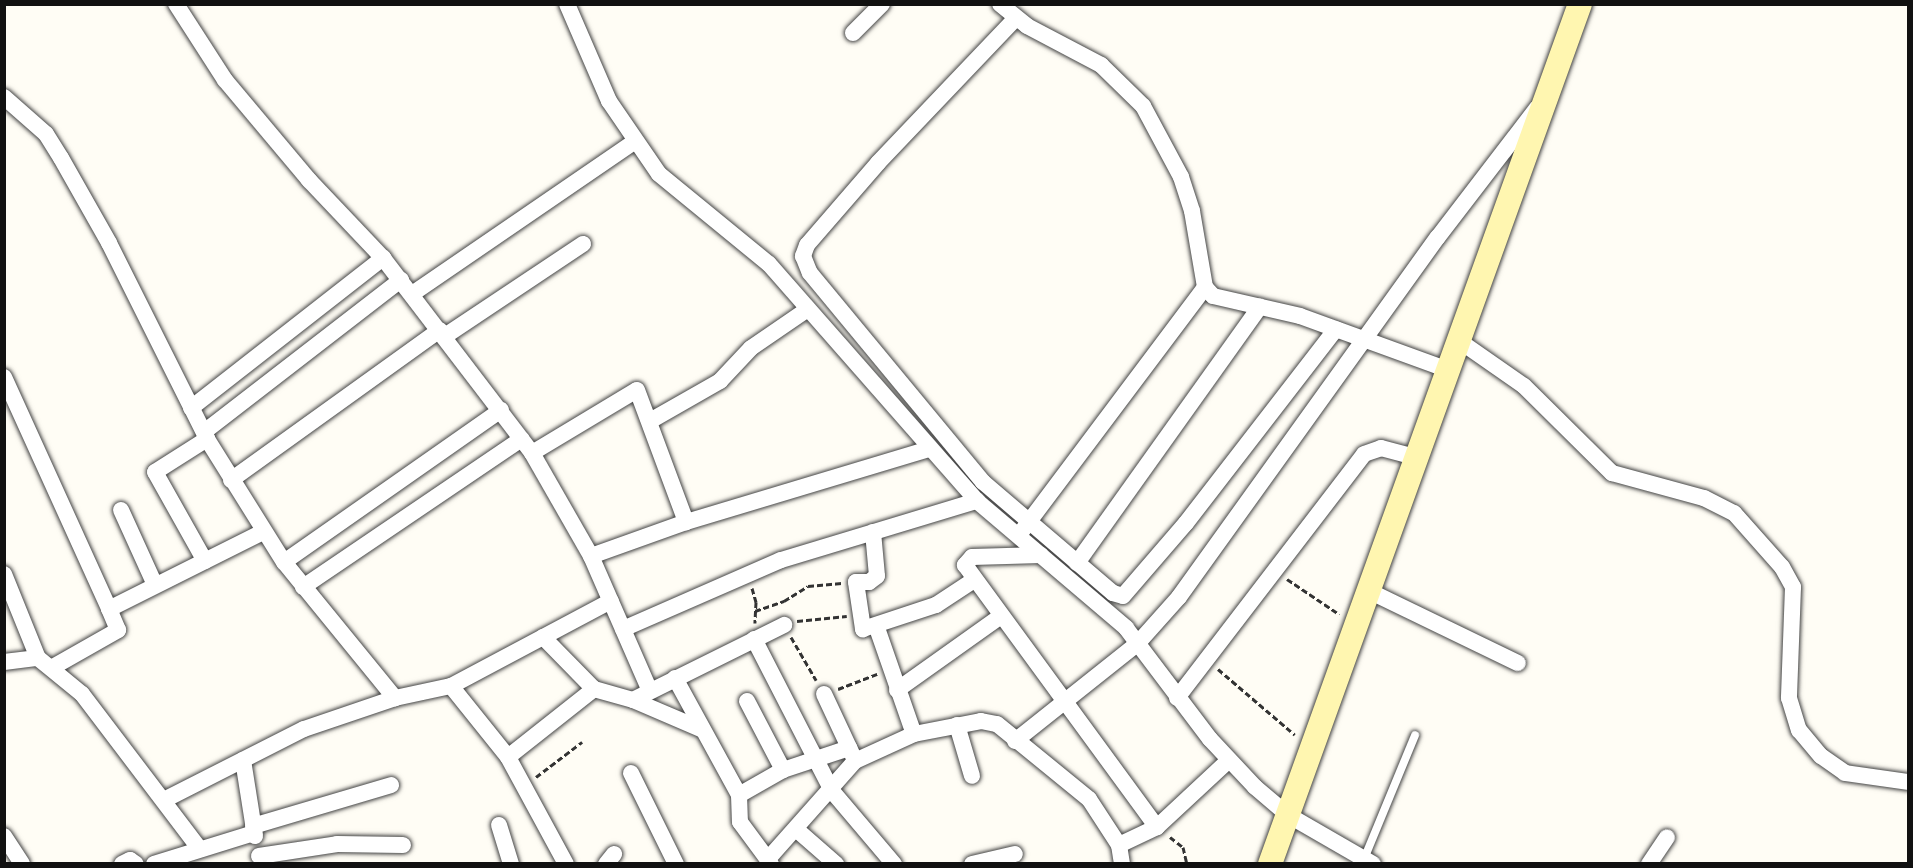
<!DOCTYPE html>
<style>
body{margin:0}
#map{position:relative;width:1913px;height:868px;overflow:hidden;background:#fffdf5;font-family:"Libre Baskerville",serif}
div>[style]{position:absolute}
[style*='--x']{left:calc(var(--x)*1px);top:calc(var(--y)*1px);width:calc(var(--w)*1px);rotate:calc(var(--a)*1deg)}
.path>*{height:3px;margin-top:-1.5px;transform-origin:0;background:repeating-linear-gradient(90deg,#333 0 6px,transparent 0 9px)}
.roads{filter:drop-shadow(0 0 2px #444) drop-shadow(0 0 2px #444)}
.lane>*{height:8px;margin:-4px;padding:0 4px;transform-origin:4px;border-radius:4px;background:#fff}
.street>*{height:16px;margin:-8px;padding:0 8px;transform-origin:8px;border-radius:8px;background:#fff}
.secondary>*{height:24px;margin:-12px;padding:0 12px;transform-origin:12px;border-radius:12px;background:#fff6b0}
span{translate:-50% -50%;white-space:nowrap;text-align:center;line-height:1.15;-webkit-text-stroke:6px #fff;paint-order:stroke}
.frame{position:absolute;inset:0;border:6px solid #111;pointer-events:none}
</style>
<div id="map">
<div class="path">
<i style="--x:1287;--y:579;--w:63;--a:33.9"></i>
<i style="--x:752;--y:588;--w:15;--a:74"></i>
<i style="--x:756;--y:602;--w:21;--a:93"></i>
<i style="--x:755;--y:611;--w:31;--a:-19"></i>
<i style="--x:784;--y:601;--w:28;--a:-32"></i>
<i style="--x:808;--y:586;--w:34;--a:-5"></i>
<i style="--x:797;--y:621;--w:50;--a:-5.7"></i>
<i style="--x:791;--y:637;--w:50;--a:59.8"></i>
<i style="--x:1218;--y:669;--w:101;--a:40.6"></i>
<i style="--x:838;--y:689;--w:42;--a:-21"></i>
<i style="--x:536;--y:777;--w:58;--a:-37.3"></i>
<i style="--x:1170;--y:837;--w:16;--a:38"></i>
<i style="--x:1183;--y:847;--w:17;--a:77"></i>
</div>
<div class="roads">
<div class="lane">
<i style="--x:1364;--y:859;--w:134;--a:-67.6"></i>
</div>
<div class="street">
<i style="--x:176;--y:4;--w:90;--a:57.2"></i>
<i style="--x:225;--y:80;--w:131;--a:50"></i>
<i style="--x:309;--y:180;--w:108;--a:46.5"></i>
<i style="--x:383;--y:258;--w:245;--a:52.6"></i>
<i style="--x:532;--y:453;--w:119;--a:60.2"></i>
<i style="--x:591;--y:556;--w:147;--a:66.4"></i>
<i style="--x:567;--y:4;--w:106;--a:66.6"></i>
<i style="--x:609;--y:101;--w:88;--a:55.6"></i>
<i style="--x:659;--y:174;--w:142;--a:39.3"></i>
<i style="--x:769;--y:264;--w:315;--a:48.7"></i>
<i style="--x:977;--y:501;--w:196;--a:40.4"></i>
<i style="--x:1126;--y:628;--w:139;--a:52.9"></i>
<i style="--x:1210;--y:739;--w:66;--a:46.8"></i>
<i style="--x:1255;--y:787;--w:43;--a:40.3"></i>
<i style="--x:1288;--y:815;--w:98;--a:30"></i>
<i style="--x:1000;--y:4;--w:35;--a:39"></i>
<i style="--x:1027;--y:26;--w:84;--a:27.8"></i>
<i style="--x:1101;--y:65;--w:59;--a:44.3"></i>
<i style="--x:1143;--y:106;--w:81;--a:61.8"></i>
<i style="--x:1181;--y:177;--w:36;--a:72"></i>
<i style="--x:1192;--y:211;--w:77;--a:80.3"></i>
<i style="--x:1205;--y:287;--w:12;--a:48"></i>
<i style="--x:1213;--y:296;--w:89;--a:12.9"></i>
<i style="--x:1300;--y:316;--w:158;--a:20"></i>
<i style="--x:1016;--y:18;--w:200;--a:133.6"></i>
<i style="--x:878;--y:163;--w:108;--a:130.9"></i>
<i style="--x:807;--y:245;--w:12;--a:110"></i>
<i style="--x:803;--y:256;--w:18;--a:68"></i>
<i style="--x:810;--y:273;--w:271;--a:50.4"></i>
<i style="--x:983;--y:482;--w:171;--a:40.5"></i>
<i style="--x:1113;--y:593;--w:10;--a:17"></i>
<i style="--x:1123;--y:596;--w:96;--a:-49.2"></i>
<i style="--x:1186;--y:523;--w:245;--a:-52.3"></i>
<i style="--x:853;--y:33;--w:41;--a:-45"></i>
<i style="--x:4;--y:97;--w:56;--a:41.4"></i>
<i style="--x:46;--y:134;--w:28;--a:58"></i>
<i style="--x:61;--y:158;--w:98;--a:60.5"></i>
<i style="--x:109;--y:243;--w:219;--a:63.4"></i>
<i style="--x:207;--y:439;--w:145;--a:58"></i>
<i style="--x:284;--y:562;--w:176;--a:50.8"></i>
<i style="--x:395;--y:698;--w:57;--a:-12.1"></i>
<i style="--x:412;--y:294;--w:269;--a:-34.4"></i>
<i style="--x:445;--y:336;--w:166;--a:-33.7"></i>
<i style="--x:1458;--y:340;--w:80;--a:34.9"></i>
<i style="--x:1524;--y:386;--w:124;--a:44.7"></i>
<i style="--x:1612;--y:473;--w:95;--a:15.2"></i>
<i style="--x:1704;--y:498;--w:34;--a:27"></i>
<i style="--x:1734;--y:513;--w:72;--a:48.4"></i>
<i style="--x:1782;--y:567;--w:23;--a:61"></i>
<i style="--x:1793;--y:587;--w:111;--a:92.1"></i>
<i style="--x:1789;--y:698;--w:34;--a:73"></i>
<i style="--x:1799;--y:730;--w:34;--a:50"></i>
<i style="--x:1821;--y:756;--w:29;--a:35"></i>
<i style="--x:1845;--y:773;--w:64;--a:8.1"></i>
<i style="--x:4;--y:377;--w:255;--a:65.6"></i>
<i style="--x:109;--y:609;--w:172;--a:-26.6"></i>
<i style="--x:191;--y:408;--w:244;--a:-38"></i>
<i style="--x:650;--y:421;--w:81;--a:-29.7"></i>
<i style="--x:720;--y:381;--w:45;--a:-46.8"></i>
<i style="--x:751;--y:348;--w:69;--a:-34.4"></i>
<i style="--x:204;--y:432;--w:249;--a:-37.7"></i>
<i style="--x:532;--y:453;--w:122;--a:-31"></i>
<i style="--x:637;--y:390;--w:141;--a:69.6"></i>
<i style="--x:231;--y:480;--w:257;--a:-35.7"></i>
<i style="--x:121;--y:510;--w:82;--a:65.6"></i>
<i style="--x:1022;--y:531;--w:305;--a:-53.1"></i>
<i style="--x:873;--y:532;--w:44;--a:84.8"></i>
<i style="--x:877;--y:576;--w:10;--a:143"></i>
<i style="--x:869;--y:582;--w:13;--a:180"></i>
<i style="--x:856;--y:582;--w:48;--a:81.5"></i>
<i style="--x:863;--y:629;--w:77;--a:-18.2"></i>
<i style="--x:936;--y:605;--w:45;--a:-33.3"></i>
<i style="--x:1041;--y:555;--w:69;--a:178.3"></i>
<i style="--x:972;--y:557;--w:11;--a:131"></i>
<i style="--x:965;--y:565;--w:325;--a:53.8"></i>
<i style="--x:591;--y:556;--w:101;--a:-19.7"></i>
<i style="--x:686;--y:522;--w:254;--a:-16.7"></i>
<i style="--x:205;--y:561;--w:102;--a:-119.3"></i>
<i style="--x:155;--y:472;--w:62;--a:-32.4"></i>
<i style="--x:284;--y:562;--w:265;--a:-35"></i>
<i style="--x:1077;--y:563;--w:315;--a:-54.5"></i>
<i style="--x:4;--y:574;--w:91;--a:68"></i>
<i style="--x:38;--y:658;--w:57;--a:39.3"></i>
<i style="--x:82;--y:694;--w:192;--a:52.8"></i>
<i style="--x:303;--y:587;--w:264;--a:-34.1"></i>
<i style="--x:1371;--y:592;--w:163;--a:25.8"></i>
<i style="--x:877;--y:628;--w:112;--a:70.8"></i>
<i style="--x:623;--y:629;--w:172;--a:-23.6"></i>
<i style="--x:781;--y:560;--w:205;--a:-16.8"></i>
<i style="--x:543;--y:637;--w:73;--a:45.6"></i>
<i style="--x:594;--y:689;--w:41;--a:15.8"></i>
<i style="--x:633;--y:700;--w:169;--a:-26.4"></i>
<i style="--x:754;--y:639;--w:171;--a:62.8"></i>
<i style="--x:832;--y:791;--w:96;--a:49.7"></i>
<i style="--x:4;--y:662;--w:34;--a:-7"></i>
<i style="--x:53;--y:667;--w:75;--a:-29.6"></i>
<i style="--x:118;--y:630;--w:23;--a:-113"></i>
<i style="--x:675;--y:678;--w:133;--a:61.3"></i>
<i style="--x:739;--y:795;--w:27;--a:88"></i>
<i style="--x:740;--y:822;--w:52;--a:53.6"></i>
<i style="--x:897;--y:690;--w:128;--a:-35.4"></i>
<i style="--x:824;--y:694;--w:68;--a:64.9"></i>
<i style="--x:1177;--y:698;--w:307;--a:-52.5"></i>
<i style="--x:1364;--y:454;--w:18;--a:-19"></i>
<i style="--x:1381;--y:448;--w:38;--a:15"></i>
<i style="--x:633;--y:700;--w:76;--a:23.2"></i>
<i style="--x:747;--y:701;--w:78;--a:62.4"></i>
<i style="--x:957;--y:725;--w:53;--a:73.6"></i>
<i style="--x:1015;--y:741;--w:157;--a:-38.5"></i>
<i style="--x:1138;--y:643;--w:62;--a:-48.3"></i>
<i style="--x:1179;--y:597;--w:443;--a:-54.3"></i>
<i style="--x:1438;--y:237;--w:163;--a:-52.5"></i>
<i style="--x:508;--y:757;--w:110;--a:-38.3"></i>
<i style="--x:243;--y:760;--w:77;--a:81"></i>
<i style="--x:631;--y:773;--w:102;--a:63.7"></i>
<i style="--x:739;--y:795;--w:51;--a:-29.6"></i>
<i style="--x:783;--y:770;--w:70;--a:-18.4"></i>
<i style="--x:164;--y:800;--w:157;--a:-26.9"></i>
<i style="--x:304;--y:729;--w:96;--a:-18.8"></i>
<i style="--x:499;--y:825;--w:41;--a:72.9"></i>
<i style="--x:253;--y:826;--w:144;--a:-16.5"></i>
<i style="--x:797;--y:830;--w:52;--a:41.1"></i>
<i style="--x:4;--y:836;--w:33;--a:57"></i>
<i style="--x:1119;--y:845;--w:42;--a:-25.3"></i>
<i style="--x:1157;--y:827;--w:97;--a:-42.9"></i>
<i style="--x:259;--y:856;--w:79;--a:-8.7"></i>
<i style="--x:337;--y:844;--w:66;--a:0.9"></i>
<i style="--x:768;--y:859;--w:131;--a:-48.4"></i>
<i style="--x:855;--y:761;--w:65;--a:-24.6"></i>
<i style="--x:914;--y:734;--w:68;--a:-11"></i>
<i style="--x:981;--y:721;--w:16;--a:11"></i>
<i style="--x:997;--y:724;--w:119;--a:39.2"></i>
<i style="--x:1089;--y:799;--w:55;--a:56.9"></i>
<i style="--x:1119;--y:845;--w:19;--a:81"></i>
<i style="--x:122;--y:864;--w:9;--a:-27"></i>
<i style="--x:130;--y:860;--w:7;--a:34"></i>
<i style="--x:154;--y:864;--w:105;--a:-17.2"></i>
<i style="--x:566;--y:864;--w:122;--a:-118.5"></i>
<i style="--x:508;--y:757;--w:91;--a:-128.8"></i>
<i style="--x:451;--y:686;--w:181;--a:-28"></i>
<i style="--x:606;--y:864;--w:13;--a:-51"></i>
<i style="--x:972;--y:864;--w:44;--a:-13.1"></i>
<i style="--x:1649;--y:864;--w:32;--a:-56"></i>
</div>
<div class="secondary">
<i style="--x:1270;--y:864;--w:914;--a:-70.18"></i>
</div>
</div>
<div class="frame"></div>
</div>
